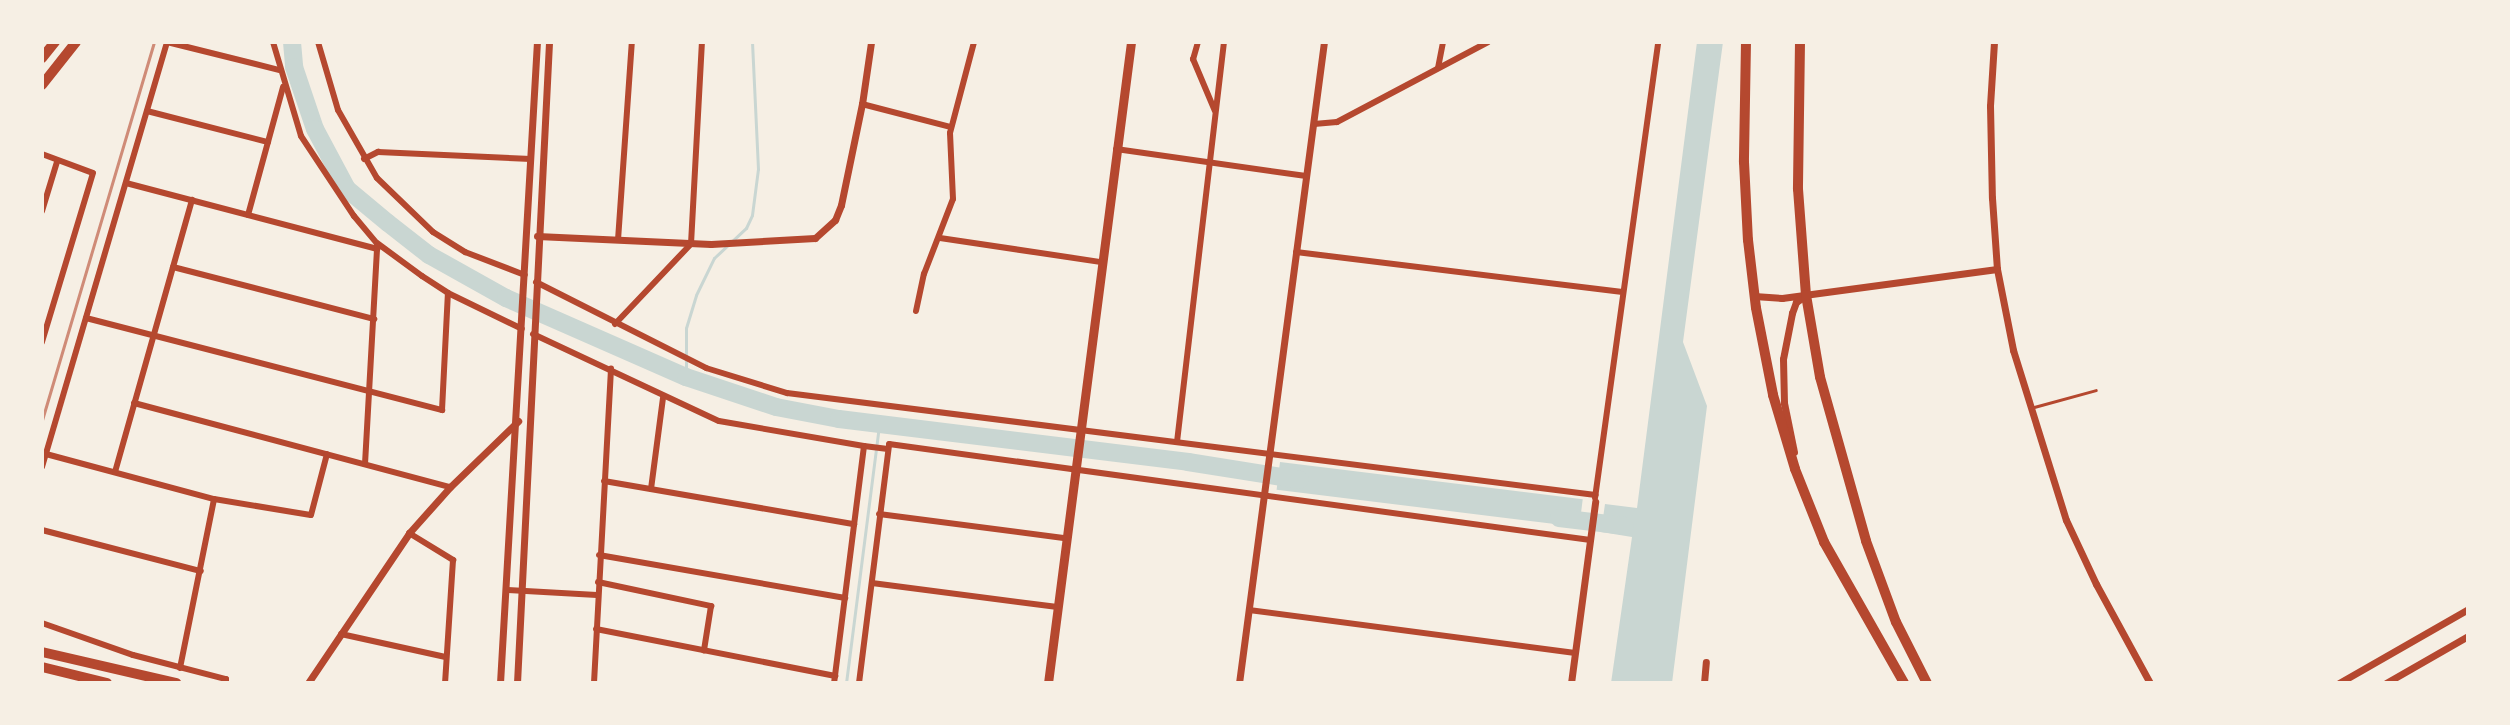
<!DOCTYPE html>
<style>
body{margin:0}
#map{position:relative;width:2510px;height:725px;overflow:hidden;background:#f6efe4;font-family:Jost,sans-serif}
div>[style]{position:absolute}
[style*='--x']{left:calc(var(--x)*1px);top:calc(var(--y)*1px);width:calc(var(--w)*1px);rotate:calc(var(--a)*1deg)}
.water>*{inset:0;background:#c9d6d2;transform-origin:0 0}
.stream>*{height:3px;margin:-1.5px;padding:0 1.5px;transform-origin:1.5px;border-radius:1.5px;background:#c9d6d2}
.river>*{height:18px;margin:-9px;padding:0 9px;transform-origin:9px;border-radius:9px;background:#c9d6d2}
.service>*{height:3px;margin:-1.5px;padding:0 1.5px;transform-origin:1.5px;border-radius:1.5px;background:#b5482f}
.minor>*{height:6px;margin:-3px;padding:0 3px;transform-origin:3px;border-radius:3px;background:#b5482f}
.tertiary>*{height:7px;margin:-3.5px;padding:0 3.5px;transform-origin:3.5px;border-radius:3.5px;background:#b5482f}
.primary>*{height:9px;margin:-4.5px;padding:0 4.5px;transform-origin:4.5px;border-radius:4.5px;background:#b5482f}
.trunk>*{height:10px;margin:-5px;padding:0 5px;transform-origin:5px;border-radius:5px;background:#b5482f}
.rail>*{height:3px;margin:-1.5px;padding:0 1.5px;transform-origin:1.5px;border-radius:1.5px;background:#cf8b77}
span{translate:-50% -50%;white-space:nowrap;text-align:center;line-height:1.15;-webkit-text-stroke:7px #f6efe4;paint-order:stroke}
.frame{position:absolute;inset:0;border:44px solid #f6efe4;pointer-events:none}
</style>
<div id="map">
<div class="water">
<i style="clip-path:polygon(1697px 42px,1723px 42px,1683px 342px,1707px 406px,1672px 683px,1611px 683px,1632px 537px,1601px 532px,1605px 504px,1637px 508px)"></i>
<i style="left:1280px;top:462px;width:305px;height:28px;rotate:7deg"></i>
</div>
<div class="stream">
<i style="--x:686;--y:377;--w:49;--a:-90"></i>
<i style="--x:686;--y:328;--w:34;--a:-73"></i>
<i style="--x:696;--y:295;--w:41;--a:-64.1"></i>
<i style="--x:714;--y:258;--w:44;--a:-43.2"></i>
<i style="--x:746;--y:228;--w:14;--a:-65"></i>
<i style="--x:752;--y:215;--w:46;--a:-82.6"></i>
<i style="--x:758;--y:169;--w:127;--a:-92.7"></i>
<i style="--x:846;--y:683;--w:261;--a:-82.7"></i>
</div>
<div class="river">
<i style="--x:292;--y:42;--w:25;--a:85"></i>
<i style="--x:294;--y:67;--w:65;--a:71.3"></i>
<i style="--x:315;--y:129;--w:68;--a:61.9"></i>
<i style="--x:347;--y:189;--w:53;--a:39.7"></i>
<i style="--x:388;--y:223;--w:52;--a:38"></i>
<i style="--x:429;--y:255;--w:88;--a:29.2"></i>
<i style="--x:506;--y:298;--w:197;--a:23.7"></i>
<i style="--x:686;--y:377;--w:95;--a:18.4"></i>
<i style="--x:776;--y:407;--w:64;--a:10.8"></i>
<i style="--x:839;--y:419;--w:352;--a:7"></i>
<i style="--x:1188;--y:462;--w:113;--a:9.1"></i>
<i style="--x:1559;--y:518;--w:66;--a:6.9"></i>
</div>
<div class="service">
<i style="--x:2034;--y:407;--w:64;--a:-15.3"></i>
</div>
<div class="minor">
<i style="--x:167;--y:42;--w:115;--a:14"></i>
<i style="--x:273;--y:42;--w:98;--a:73.4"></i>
<i style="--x:301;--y:136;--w:96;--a:56.5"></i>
<i style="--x:354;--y:216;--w:35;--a:50"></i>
<i style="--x:377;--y:243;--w:56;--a:36.3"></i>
<i style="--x:422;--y:276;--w:31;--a:33"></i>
<i style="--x:448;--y:293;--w:82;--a:25.9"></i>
<i style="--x:318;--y:42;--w:71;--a:73.6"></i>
<i style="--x:338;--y:110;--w:78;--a:60.2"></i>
<i style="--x:377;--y:178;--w:78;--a:44"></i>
<i style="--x:433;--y:232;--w:38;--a:32"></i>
<i style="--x:465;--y:252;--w:64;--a:21"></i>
<i style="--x:1198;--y:42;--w:18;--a:106"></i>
<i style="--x:1193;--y:59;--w:56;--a:67.1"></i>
<i style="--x:1438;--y:68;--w:26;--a:-79"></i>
<i style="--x:862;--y:104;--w:92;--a:14.5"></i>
<i style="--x:147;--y:111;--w:125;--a:14.4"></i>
<i style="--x:1314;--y:124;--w:23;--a:-5"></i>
<i style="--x:1337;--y:122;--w:171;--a:-27.9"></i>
<i style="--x:1116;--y:149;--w:192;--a:8.1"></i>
<i style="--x:42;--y:154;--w:54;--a:20.4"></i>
<i style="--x:93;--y:173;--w:177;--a:106.8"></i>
<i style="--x:364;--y:159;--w:16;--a:-27"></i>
<i style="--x:378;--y:152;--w:153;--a:2.6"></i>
<i style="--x:126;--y:183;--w:260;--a:14.7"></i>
<i style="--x:42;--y:211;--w:51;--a:-73"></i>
<i style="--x:248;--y:215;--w:133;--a:-74.7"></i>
<i style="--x:940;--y:238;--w:163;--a:8.5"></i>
<i style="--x:618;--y:240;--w:198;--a:-86"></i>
<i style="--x:1296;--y:252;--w:329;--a:7"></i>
<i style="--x:173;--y:267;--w:208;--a:14.5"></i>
<i style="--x:536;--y:282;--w:191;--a:26.8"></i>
<i style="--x:706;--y:368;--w:85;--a:17.2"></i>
<i style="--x:787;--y:393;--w:815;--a:7.19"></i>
<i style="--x:916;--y:311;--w:38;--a:-78"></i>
<i style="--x:924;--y:274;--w:80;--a:-68.9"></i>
<i style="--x:953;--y:199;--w:66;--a:-92.6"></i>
<i style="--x:950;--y:133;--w:94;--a:-75.2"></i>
<i style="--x:86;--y:318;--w:368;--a:14.5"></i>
<i style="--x:442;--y:410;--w:117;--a:-87.1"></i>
<i style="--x:615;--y:324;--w:110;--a:-46.5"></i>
<i style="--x:691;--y:244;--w:202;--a:-86.9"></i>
<i style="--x:533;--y:334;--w:205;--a:25.1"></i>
<i style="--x:719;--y:421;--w:147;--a:9.8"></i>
<i style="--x:864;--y:446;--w:239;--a:97.2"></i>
<i style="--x:134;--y:403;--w:327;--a:14.9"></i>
<i style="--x:1177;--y:442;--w:403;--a:-83.3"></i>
<i style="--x:864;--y:446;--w:24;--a:7"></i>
<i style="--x:46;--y:454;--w:174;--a:15"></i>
<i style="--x:214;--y:499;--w:98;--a:9.4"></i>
<i style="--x:311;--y:515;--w:63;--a:-75.3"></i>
<i style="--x:365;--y:464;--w:218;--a:-86.8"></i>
<i style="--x:42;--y:467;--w:443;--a:-73.6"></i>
<i style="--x:115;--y:472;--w:283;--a:-74.2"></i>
<i style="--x:604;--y:481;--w:254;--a:9.8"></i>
<i style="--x:651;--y:489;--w:92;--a:-82.5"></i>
<i style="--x:1595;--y:498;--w:460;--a:-82.1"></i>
<i style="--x:879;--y:514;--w:188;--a:7.4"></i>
<i style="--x:42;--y:530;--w:164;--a:14.5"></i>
<i style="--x:409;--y:533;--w:52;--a:31.5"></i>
<i style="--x:453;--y:560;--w:123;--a:93.7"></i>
<i style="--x:599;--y:555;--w:250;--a:9.9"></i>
<i style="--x:598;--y:582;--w:116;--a:12"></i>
<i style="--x:711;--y:606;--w:45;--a:99"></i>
<i style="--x:872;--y:583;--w:187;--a:7.4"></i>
<i style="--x:507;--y:590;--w:90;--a:3.2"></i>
<i style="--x:1249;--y:610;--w:329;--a:7.5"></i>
<i style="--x:42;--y:623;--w:96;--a:19.4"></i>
<i style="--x:133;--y:655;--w:96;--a:14.5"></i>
<i style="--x:226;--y:679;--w:4;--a:90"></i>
<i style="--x:596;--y:629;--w:244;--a:11.1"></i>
<i style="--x:341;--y:634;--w:107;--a:12.4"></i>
<i style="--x:180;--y:668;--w:172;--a:-78.6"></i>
<i style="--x:594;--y:683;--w:315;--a:-86.9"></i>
<i style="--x:859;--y:683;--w:241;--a:-82.8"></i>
<i style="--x:889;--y:444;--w:708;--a:7.8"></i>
</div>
<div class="tertiary">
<i style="--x:1994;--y:42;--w:64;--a:93.6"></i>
<i style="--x:1990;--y:106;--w:92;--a:88.8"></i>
<i style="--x:1992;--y:198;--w:71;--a:86"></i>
<i style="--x:1997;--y:269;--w:83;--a:78.8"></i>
<i style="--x:2013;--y:350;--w:178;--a:72.7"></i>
<i style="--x:2066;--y:520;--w:71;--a:64.9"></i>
<i style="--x:2096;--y:584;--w:113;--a:61.4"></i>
<i style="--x:537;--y:236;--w:174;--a:2.6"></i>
<i style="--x:711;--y:244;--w:104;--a:-3.3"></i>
<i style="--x:815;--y:238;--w:27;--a:-42"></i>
<i style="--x:835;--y:220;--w:16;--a:-68"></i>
<i style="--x:841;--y:205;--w:103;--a:-78.3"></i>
<i style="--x:862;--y:104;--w:63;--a:-81.7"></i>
<i style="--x:1754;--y:296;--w:28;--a:4"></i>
<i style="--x:1782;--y:298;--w:217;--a:-7.7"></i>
<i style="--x:1794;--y:452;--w:50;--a:-101.5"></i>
<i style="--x:1784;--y:403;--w:44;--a:-91.3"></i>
<i style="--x:1783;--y:359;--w:47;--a:-78.9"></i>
<i style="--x:1792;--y:313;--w:12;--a:-70"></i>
<i style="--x:1796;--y:302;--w:11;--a:-34"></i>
<i style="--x:308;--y:683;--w:181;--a:-56"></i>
<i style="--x:409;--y:533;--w:62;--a:-48.3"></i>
<i style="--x:450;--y:487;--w:95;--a:-44.1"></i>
<i style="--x:500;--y:683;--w:642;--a:-86.7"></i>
<i style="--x:517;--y:683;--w:642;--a:-87.14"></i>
<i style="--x:1239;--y:683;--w:647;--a:-82.45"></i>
<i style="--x:1571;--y:683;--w:183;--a:-82.4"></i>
<i style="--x:1704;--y:683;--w:21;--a:-85"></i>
<i style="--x:2339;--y:683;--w:149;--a:-29.8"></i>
<i style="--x:2386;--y:683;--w:95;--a:-29.8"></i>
</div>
<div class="primary">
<i style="--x:1048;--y:683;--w:646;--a:-82.62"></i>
</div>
<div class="trunk">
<i style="--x:1746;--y:42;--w:120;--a:91"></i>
<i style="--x:1744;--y:162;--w:78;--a:87.1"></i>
<i style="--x:1748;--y:240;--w:68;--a:83.3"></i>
<i style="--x:1756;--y:308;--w:89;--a:78.9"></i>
<i style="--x:1773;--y:395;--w:77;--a:73.4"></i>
<i style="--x:1795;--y:469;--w:79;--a:68.3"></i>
<i style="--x:1824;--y:542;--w:162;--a:60.4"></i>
<i style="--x:1800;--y:42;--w:147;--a:90.8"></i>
<i style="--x:1798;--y:189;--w:106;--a:85.7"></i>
<i style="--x:1806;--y:295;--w:83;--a:80.3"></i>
<i style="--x:1820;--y:377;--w:170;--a:74.3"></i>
<i style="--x:1866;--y:541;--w:86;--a:69.7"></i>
<i style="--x:1896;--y:622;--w:68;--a:63.1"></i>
<i style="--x:42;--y:58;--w:21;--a:-51"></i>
<i style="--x:42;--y:85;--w:55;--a:-51.7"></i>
<i style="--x:42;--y:652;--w:138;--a:13"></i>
<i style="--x:42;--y:667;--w:67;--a:13.8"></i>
</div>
<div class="rail">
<i style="--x:42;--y:420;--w:394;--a:-73.5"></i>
</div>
<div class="frame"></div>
</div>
